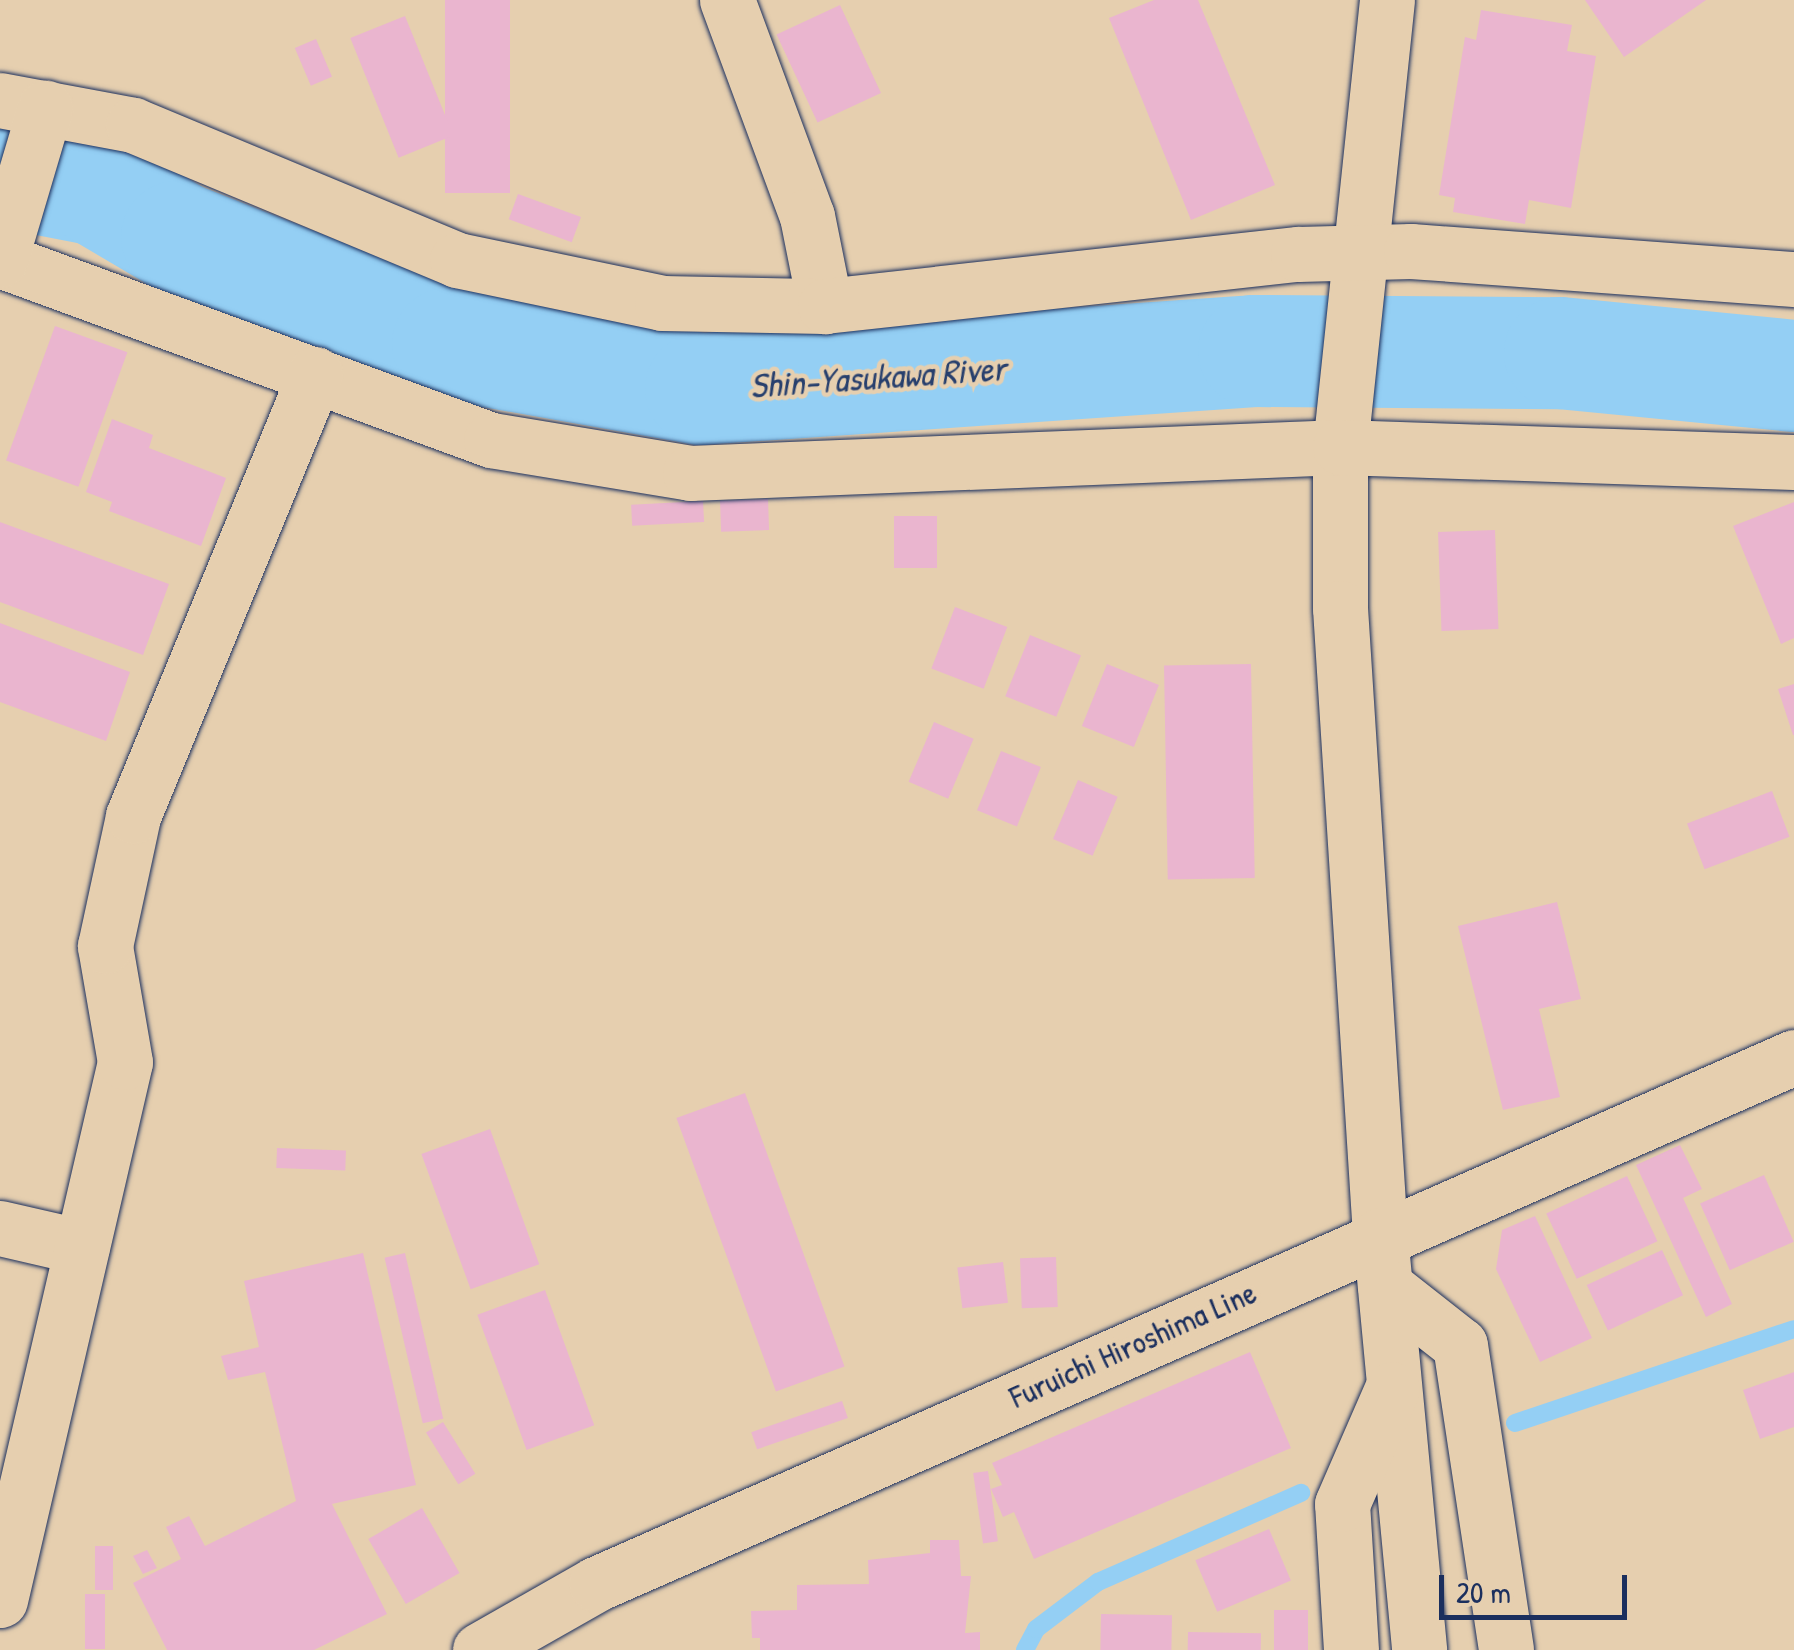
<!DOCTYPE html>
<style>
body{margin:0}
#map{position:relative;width:1794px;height:1650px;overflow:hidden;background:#e6cfaf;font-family:"Patrick Hand",sans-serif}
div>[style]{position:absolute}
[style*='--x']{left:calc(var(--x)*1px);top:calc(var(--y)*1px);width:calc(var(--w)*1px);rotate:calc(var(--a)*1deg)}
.stream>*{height:18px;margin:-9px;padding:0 9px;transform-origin:9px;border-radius:9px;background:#94cff4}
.river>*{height:112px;margin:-56px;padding:0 56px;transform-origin:56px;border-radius:56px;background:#94cff4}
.building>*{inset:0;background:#eab5cf;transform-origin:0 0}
.roads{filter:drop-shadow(0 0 2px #1b2f5e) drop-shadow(0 0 2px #1b2f5e)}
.minor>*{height:55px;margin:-27.5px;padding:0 27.5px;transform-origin:27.5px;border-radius:27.5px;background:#e6cfaf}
.major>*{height:55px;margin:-27.5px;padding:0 27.5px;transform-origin:27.5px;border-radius:27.5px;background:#e6cfaf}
span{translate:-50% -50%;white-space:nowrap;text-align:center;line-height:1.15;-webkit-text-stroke:9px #e6cfaf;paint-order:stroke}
.street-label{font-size:32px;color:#1b2f5e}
.water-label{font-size:35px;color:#273f6d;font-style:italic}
.scale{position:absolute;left:1439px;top:1575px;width:188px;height:45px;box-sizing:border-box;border:5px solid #1b2f5e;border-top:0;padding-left:12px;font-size:30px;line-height:35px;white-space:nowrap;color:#1b2f5e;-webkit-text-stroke:8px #e6cfaf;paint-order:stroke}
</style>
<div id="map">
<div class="stream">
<i style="--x:1515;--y:1423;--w:294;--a:-18.6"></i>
<i style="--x:1025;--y:1650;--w:24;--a:-62"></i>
<i style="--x:1036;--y:1629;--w:78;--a:-37.2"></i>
<i style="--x:1098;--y:1582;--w:222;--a:-23.7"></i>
</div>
<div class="river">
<i style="--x:0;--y:171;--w:100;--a:11"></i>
<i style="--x:98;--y:190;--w:92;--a:30.7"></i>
<i style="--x:177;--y:237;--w:291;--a:21.5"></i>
<i style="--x:448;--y:344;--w:257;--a:10.1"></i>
<i style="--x:701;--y:389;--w:554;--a:-3.93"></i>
<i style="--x:1254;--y:351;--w:306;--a:0.4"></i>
<i style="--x:1560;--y:353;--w:235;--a:5.6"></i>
</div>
<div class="building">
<i style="left:445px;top:0;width:65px;height:193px"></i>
<i style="clip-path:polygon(1154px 0,1198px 0,1275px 185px,1191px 220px,1109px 18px)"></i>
<i style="clip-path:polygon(1585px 0,1706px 0,1624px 57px)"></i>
<i style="left:840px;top:5px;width:97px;height:70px;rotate:65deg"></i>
<i style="clip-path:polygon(1481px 10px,1572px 25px,1567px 51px,1596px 56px,1571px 208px,1529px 200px,1525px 224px,1453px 212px,1455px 198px,1439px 195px,1465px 37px,1476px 40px)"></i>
<i style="left:405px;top:16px;width:129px;height:59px;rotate:68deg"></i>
<i style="left:316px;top:39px;width:41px;height:23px;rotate:67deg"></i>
<i style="left:518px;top:194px;width:67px;height:27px;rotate:20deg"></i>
<i style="left:55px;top:326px;width:77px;height:143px;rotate:20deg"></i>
<i style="clip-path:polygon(112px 419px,153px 435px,149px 448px,226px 478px,201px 546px,109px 511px,112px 502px,86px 492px)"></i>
<i style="left:768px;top:499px;width:31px;height:48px;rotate:88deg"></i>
<i style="left:703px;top:501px;width:21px;height:72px;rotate:87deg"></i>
<i style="clip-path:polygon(1794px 502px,1794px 638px,1781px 644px,1733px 526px)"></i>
<i style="left:894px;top:516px;width:43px;height:52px"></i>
<i style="clip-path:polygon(0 522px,169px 584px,143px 655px,0 602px)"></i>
<i style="left:1495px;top:530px;width:99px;height:57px;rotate:88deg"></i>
<i style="left:955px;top:607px;width:56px;height:66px;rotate:21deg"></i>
<i style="clip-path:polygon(0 623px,130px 672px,106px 741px,0 702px)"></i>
<i style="left:1030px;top:635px;width:55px;height:66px;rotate:22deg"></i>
<i style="left:1107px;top:664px;width:56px;height:67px;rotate:22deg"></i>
<i style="left:1251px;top:664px;width:214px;height:87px;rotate:89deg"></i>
<i style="clip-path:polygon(1794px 684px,1794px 735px,1793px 735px,1778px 689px)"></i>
<i style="left:934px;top:722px;width:43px;height:65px;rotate:23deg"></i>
<i style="left:1001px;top:751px;width:43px;height:64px;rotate:22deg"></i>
<i style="left:1078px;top:780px;width:43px;height:64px;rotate:23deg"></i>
<i style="left:1772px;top:791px;width:49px;height:91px;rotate:69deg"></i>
<i style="clip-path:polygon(1557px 902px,1581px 999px,1539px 1009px,1560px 1097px,1503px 1110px,1458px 926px)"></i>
<i style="left:745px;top:1093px;width:291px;height:73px;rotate:70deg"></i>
<i style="left:490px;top:1129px;width:144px;height:73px;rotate:70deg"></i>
<i style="clip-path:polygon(1680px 1145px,1702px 1189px,1683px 1198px,1732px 1304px,1706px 1317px,1636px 1165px)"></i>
<i style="left:277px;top:1148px;width:69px;height:20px;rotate:2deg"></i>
<i style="left:1764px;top:1175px;width:73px;height:70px;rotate:66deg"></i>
<i style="left:1627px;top:1176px;width:72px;height:89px;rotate:65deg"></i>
<i style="clip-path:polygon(1535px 1216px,1592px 1338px,1540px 1362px,1496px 1269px,1502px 1230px)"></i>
<i style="left:1662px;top:1250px;width:50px;height:83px;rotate:65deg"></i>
<i style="clip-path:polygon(363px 1253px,416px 1485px,332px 1504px,387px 1614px,314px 1650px,167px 1650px,133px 1583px,181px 1559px,166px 1527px,189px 1516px,205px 1546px,296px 1501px,265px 1372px,228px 1380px,221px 1356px,259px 1347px,244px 1281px)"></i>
<i style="left:405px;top:1253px;width:170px;height:21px;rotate:77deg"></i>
<i style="left:1056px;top:1257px;width:50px;height:36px;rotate:88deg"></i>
<i style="left:1003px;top:1262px;width:41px;height:46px;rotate:83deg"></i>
<i style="left:545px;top:1290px;width:144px;height:72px;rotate:70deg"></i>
<i style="clip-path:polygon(1250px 1352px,1291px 1448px,1034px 1559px,1014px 1512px,1003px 1517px,991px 1489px,1002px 1485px,992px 1463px)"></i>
<i style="clip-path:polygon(1794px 1372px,1794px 1427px,1760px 1439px,1743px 1390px)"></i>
<i style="left:842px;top:1401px;width:18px;height:96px;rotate:71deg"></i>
<i style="left:443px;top:1422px;width:61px;height:20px;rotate:58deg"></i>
<i style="left:988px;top:1471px;width:71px;height:15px;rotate:82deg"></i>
<i style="left:422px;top:1508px;width:75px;height:62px;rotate:60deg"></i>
<i style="left:1269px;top:1529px;width:56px;height:80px;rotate:67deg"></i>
<i style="clip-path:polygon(930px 1540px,959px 1540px,961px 1576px,971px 1576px,965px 1633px,980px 1632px,980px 1650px,760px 1650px,760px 1638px,752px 1638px,751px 1611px,797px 1610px,797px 1585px,869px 1584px,868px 1560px,930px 1553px)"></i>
<i style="left:95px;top:1546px;width:18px;height:44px"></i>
<i style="clip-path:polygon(147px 1550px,157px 1568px,143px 1574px,133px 1556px)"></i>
<i style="left:85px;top:1594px;width:20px;height:55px"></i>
<i style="left:1274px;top:1610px;width:34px;height:40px"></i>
<i style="left:1101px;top:1614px;width:71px;height:36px;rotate:1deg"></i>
<i style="left:1188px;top:1632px;width:73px;height:18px;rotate:1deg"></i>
</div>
<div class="roads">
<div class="minor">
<i style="--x:727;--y:0;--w:230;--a:69.7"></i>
<i style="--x:807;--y:216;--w:92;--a:78.7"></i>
<i style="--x:1387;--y:0;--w:449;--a:96"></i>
<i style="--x:1340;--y:447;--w:161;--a:90"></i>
<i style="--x:1340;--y:608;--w:628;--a:86.35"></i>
<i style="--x:1380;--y:1235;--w:417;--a:84.6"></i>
<i style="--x:0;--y:100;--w:135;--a:10.6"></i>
<i style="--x:133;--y:125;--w:351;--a:22.6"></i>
<i style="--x:457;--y:260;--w:209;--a:11.8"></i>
<i style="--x:662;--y:303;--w:163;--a:1.1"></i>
<i style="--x:825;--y:306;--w:476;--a:-6.3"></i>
<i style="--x:1298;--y:254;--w:113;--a:-1.5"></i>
<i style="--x:1411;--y:251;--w:384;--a:4.2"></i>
<i style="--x:0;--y:260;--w:523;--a:20.13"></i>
<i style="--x:491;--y:440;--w:202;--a:9.4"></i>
<i style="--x:690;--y:473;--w:651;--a:-2.29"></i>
<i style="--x:1340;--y:447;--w:454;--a:1.9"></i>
<i style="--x:0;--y:260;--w:159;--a:-73.5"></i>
<i style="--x:0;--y:1228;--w:84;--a:13"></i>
<i style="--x:1385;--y:1286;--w:95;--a:38.2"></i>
<i style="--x:1460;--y:1345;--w:308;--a:81.4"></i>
<i style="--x:0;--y:1600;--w:552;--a:-76.92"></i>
<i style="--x:125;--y:1062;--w:118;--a:-99.8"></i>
<i style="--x:105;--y:946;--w:133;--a:-77.8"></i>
<i style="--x:133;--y:816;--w:478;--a:-67.6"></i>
<i style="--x:1351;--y:1650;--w:146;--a:-93.5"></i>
<i style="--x:1342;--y:1504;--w:125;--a:-66.5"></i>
</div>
<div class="major">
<i style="--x:480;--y:1650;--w:133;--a:-29.6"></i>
<i style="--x:596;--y:1584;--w:1309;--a:-23.74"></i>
</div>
</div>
<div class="street-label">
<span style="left:1133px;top:1345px;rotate:-24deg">Furuichi Hiroshima Line</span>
</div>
<div class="water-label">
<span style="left:878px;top:377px;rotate:-4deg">Shin-Yasukawa River</span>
</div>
<div class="scale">20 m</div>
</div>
